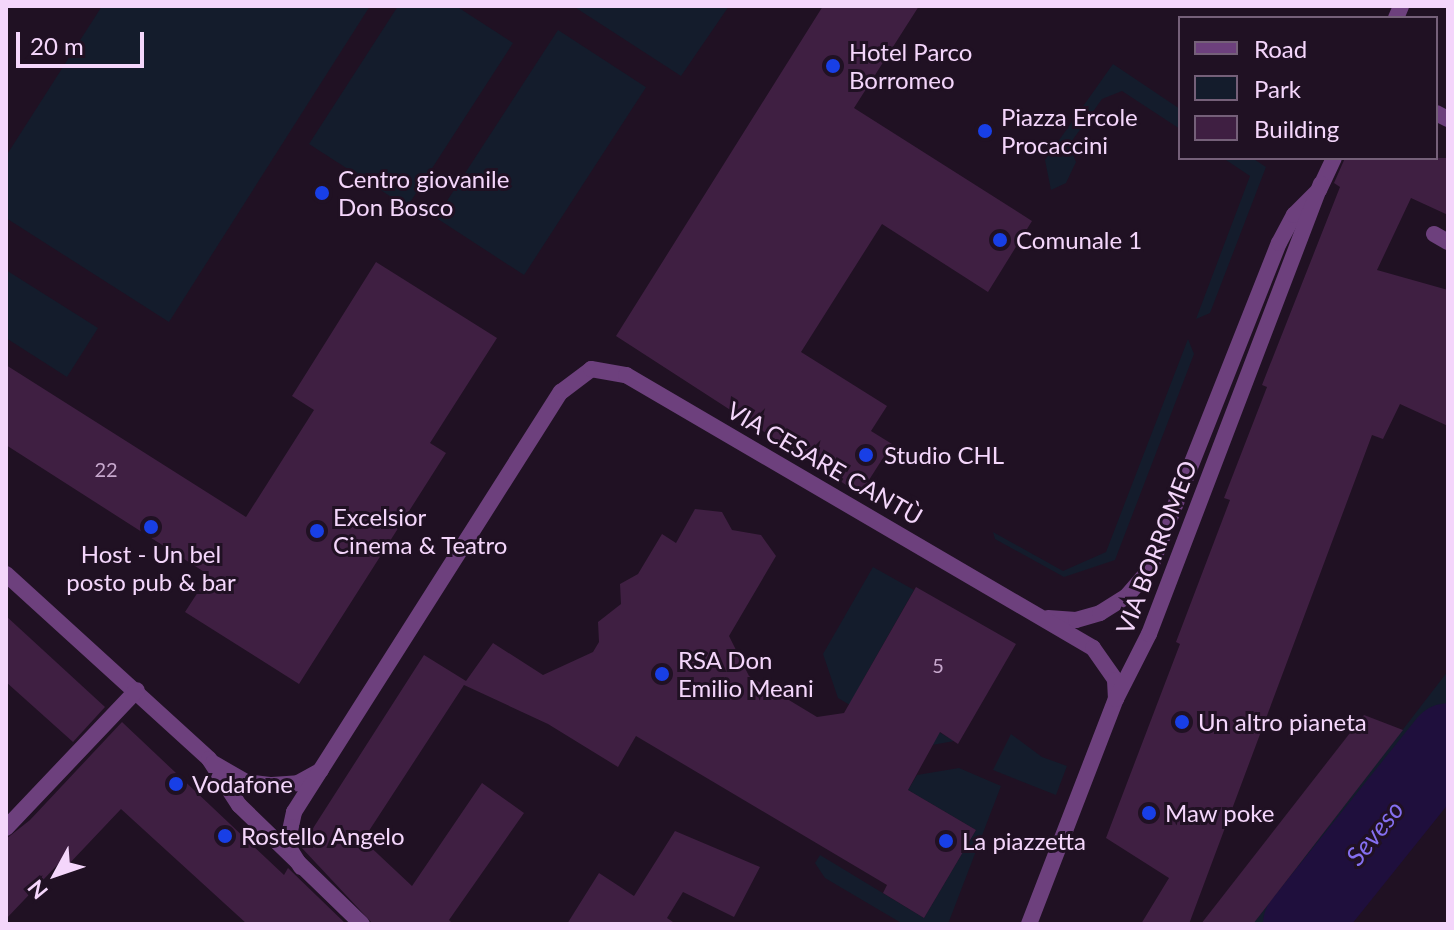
<!DOCTYPE html>
<meta charset="utf-8">
<style>
body{margin:0}
#map{position:relative;width:1454px;height:930px;overflow:hidden;background:#201123;font-family:Lato,sans-serif}
div>[style]{position:absolute}
[style*='--x']{left:calc(var(--x)*1px);top:calc(var(--y)*1px);width:calc(var(--w)*1px);rotate:calc(var(--a)*1deg)}
.green>*{inset:0;background:#141c2c;transform-origin:0 0}
.river>*{height:78px;margin:-39px;padding:0 39px;transform-origin:39px;border-radius:39px;background:#1f0f3d}
.building>*{inset:0;background:#3f1f42}
.service>*{height:16px;margin:-8px;padding:0 8px;transform-origin:8px;border-radius:8px;background:#6d407d}
.minor>*{height:16px;margin:-8px;padding:0 8px;transform-origin:8px;border-radius:8px;background:#6d407d}
.dots>*{width:22px;height:22px;translate:-50% -50%;box-sizing:border-box;border:4px solid #201123;border-radius:50%}
span{translate:-50% -50%;white-space:nowrap;text-align:center;line-height:1.15;-webkit-text-stroke:6px #201123;paint-order:stroke}
.number-label{font-size:20px;color:#c7a8cd}
.number-label span{-webkit-text-stroke-width:0}
.poi-label{font-size:24px;color:#f4d6fb}
.left{translate:0 -50%;text-align:left}
.street-label{font-size:24px;color:#f4d6fb}
.water-label{font-size:26px;color:#856ff0;font-style:italic}
.frame{position:absolute;inset:0;border:8px solid #f4d6fb;pointer-events:none}
.legend{position:absolute;left:1178px;top:16px;width:260px;height:144px;box-sizing:border-box;background:#201123;border:2px solid #756079;margin:0;padding:10px 14px;list-style:none;font-size:24px;color:#f4d6fb}
.legend li{display:flex;align-items:center;gap:16px;height:40px}
.legend b{width:40px;border:2px solid #756079}
.north{position:absolute;left:16px;top:834px;width:80px;height:80px;-webkit-text-stroke:6px #201123;paint-order:stroke;rotate:230deg;font-size:22px;font-weight:700;line-height:32px;text-align:center;color:#f4d6fb}
.north::after{content:'';display:block;margin:auto;width:28px;height:36px;background:#f4d6fb;clip-path:polygon(50% 0,100% 100%,50% 72%,0 100%)}
.scale{position:absolute;left:16px;top:32px;width:128px;height:36px;box-sizing:border-box;border:4px solid #f4d6fb;border-top:0;padding-left:10px;font-size:24px;line-height:28px;white-space:nowrap;color:#f4d6fb;-webkit-text-stroke:6px #201123;paint-order:stroke}
</style>
<div id="map">
<div class="green">
<i style="clip-path:polygon(102px 6px,370px 6px,169px 322px,6px 218px,6px 156px)"></i>
<i style="clip-path:polygon(398px 6px,456px 6px,513px 43px,407px 207px,309px 144px)"></i>
<i style="clip-path:polygon(573px 6px,729px 6px,681px 76px)"></i>
<i style="left:558px;top:30px;width:105px;height:224px;rotate:33deg"></i>
<i style="clip-path:polygon(1113px 64px,1180px 109px,1180px 129px,1122px 91px,1102px 99px,1069px 145px,1076px 162px,1066px 183px,1051px 190px,1045px 160px)"></i>
<i style="clip-path:polygon(1223px 158px,1252px 158px,1266px 167px,1210px 313px,1196px 319px,1250px 176px)"></i>
<i style="clip-path:polygon(6px 270px,98px 328px,67px 377px,6px 338px)"></i>
<i style="clip-path:polygon(1188px 339px,1194px 354px,1115px 560px,1064px 577px,995px 539px,993px 532px,1063px 571px,1106px 552px)"></i>
<i style="clip-path:polygon(873px 567px,914px 590px,860px 685px,954px 741px,921px 747px,838px 698px,823px 654px)"></i>
<i style="clip-path:polygon(1448px 671px,1448px 702px,1268px 924px,1253px 924px)"></i>
<i style="clip-path:polygon(1011px 734px,1042px 757px,1067px 766px,1056px 795px,993px 770px)"></i>
<i style="clip-path:polygon(959px 768px,1001px 786px,948px 924px,903px 924px,825px 878px,815px 863px,820px 855px,924px 918px,976px 830px,908px 790px,917px 775px)"></i>
</div>
<div class="river">
<i style="--x:1302;--y:924;--w:233;--a:-51.3"></i>
</div>
<div class="building">
<i style="clip-path:polygon(823px 6px,919px 6px,854px 108px,1032px 221px,988px 292px,882px 224px,801px 352px,887px 406px,871px 431px,892px 444px,860px 494px,616px 336px)"></i>
<i style="clip-path:polygon(1345px 158px,1448px 158px,1448px 215px,1411px 198px,1377px 270px,1448px 290px,1448px 426px,1400px 404px,1383px 439px,1372px 435px,1189px 924px,1141px 924px,1169px 878px,1106px 838px,1180px 644px,1176px 642px,1230px 500px,1224px 498px,1267px 387px,1262px 385px,1340px 187px,1334px 183px)"></i>
<i style="clip-path:polygon(376px 262px,497px 338px,430px 443px,446px 453px,299px 684px,185px 612px,209px 575px,6px 445px,6px 365px,246px 517px,314px 410px,292px 396px)"></i>
<i style="clip-path:polygon(695px 509px,722px 512px,732px 530px,761px 535px,776px 556px,729px 636px,749px 676px,817px 717px,844px 713px,916px 587px,1016px 644px,958px 744px,940px 732px,908px 790px,976px 830px,924px 918px,883px 893px,887px 885px,636px 736px,618px 767px,548px 724px,464px 685px,363px 840px,412px 886px,482px 783px,524px 813px,449px 920px,453px 924px,373px 924px,301px 847px,424px 655px,466px 681px,493px 643px,543px 675px,593px 652px,599px 642px,598px 622px,621px 604px,620px 584px,638px 574px,662px 534px,676px 543px)"></i>
<i style="clip-path:polygon(6px 616px,105px 707px,73px 742px,6px 682px)"></i>
<i style="clip-path:polygon(1364px 715px,1403px 730px,1253px 924px,1201px 924px)"></i>
<i style="clip-path:polygon(122px 722px,284px 875px,288px 868px,346px 924px,247px 924px,121px 809px,68px 865px,62px 860px,6px 919px,6px 839px,30px 820px)"></i>
<i style="clip-path:polygon(675px 831px,760px 867px,734px 917px,683px 892px,667px 918px,676px 924px,567px 924px,599px 873px,634px 896px)"></i>
</div>
<div class="service">
<i style="--x:1434;--y:234;--w:16;--a:30"></i>
</div>
<div class="minor">
<i style="--x:1396;--y:18;--w:13;--a:-67"></i>
<i style="--x:1436;--y:113;--w:13;--a:27"></i>
<i style="--x:6;--y:574;--w:275;--a:42.3"></i>
<i style="--x:209;--y:759;--w:55;--a:56.9"></i>
<i style="--x:239;--y:805;--w:171;--a:44.1"></i>
<i style="--x:1048;--y:618;--w:28;--a:4"></i>
<i style="--x:1076;--y:620;--w:25;--a:-16"></i>
<i style="--x:1100;--y:613;--w:31;--a:-32"></i>
<i style="--x:1126;--y:597;--w:35;--a:-49"></i>
<i style="--x:1149;--y:571;--w:353;--a:-68.4"></i>
<i style="--x:1279;--y:243;--w:32;--a:-62"></i>
<i style="--x:1294;--y:215;--w:35;--a:-45"></i>
<i style="--x:1319;--y:190;--w:35;--a:-65"></i>
<i style="--x:213;--y:763;--w:38;--a:30"></i>
<i style="--x:246;--y:782;--w:26;--a:7"></i>
<i style="--x:272;--y:785;--w:26;--a:-4"></i>
<i style="--x:298;--y:783;--w:26;--a:-29"></i>
<i style="--x:6;--y:828;--w:190;--a:-46.5"></i>
<i style="--x:301;--y:867;--w:26;--a:-122"></i>
<i style="--x:287;--y:845;--w:34;--a:-78"></i>
<i style="--x:294;--y:812;--w:498;--a:-57.6"></i>
<i style="--x:561;--y:392;--w:38;--a:-37"></i>
<i style="--x:591;--y:369;--w:36;--a:10"></i>
<i style="--x:626;--y:375;--w:541;--a:30.31"></i>
<i style="--x:1093;--y:648;--w:39;--a:55"></i>
<i style="--x:1115;--y:680;--w:19;--a:87"></i>
<i style="--x:1029;--y:924;--w:241;--a:-68.9"></i>
<i style="--x:1116;--y:699;--w:73;--a:-63.1"></i>
<i style="--x:1149;--y:634;--w:482;--a:-69.1"></i>
</div>
<div class="dots">
<i style="left:833px;top:66px;background:#183fe6"></i>
<i style="left:985px;top:131px;background:#183fe6"></i>
<i style="left:322px;top:193px;background:#183fe6"></i>
<i style="left:1000px;top:240px;background:#183fe6"></i>
<i style="left:866px;top:455px;background:#183fe6"></i>
<i style="left:151px;top:527px;background:#183fe6"></i>
<i style="left:317px;top:531px;background:#183fe6"></i>
<i style="left:662px;top:674px;background:#183fe6"></i>
<i style="left:1182px;top:722px;background:#183fe6"></i>
<i style="left:176px;top:784px;background:#183fe6"></i>
<i style="left:1149px;top:813px;background:#183fe6"></i>
<i style="left:225px;top:836px;background:#183fe6"></i>
<i style="left:946px;top:841px;background:#183fe6"></i>
</div>
<div class="number-label">
<span style="left:106px;top:469px">22</span>
<span style="left:938px;top:665px">5</span>
</div>
<div class="poi-label">
<span class="left" style="left:849px;top:66px">Hotel Parco<br>Borromeo</span>
<span class="left" style="left:1001px;top:131px">Piazza Ercole<br>Procaccini</span>
<span class="left" style="left:338px;top:193px">Centro giovanile<br>Don Bosco</span>
<span class="left" style="left:1016px;top:240px">Comunale 1</span>
<span class="left" style="left:884px;top:455px">Studio CHL</span>
<span class="left" style="left:333px;top:531px">Excelsior<br>Cinema &amp; Teatro</span>
<span style="left:151px;top:568px">Host - Un bel<br>posto pub &amp; bar</span>
<span class="left" style="left:678px;top:674px">RSA Don<br>Emilio Meani</span>
<span class="left" style="left:1198px;top:722px">Un altro pianeta</span>
<span class="left" style="left:192px;top:784px">Vodafone</span>
<span class="left" style="left:1165px;top:813px">Maw poke</span>
<span class="left" style="left:241px;top:836px">Rostello Angelo</span>
<span class="left" style="left:962px;top:841px">La piazzetta</span>
</div>
<div class="street-label">
<span style="left:825px;top:463px;rotate:30deg">VIA CESARE CANTÙ</span>
<span style="left:1156px;top:547px;rotate:-69deg">VIA BORROMEO</span>
</div>
<div class="water-label">
<span style="left:1375px;top:833px;rotate:-51deg">Seveso</span>
</div>
<div class="frame"></div>
<ul class="legend">
<li><b style="height:10px;background:#6d407d"></b>Road</li>
<li><b style="height:22px;background:#141c2c"></b>Park</li>
<li><b style="height:22px;background:#3f1f42"></b>Building</li>
</ul>
<div class="north">N</div>
<div class="scale">20 m</div>
</div>
